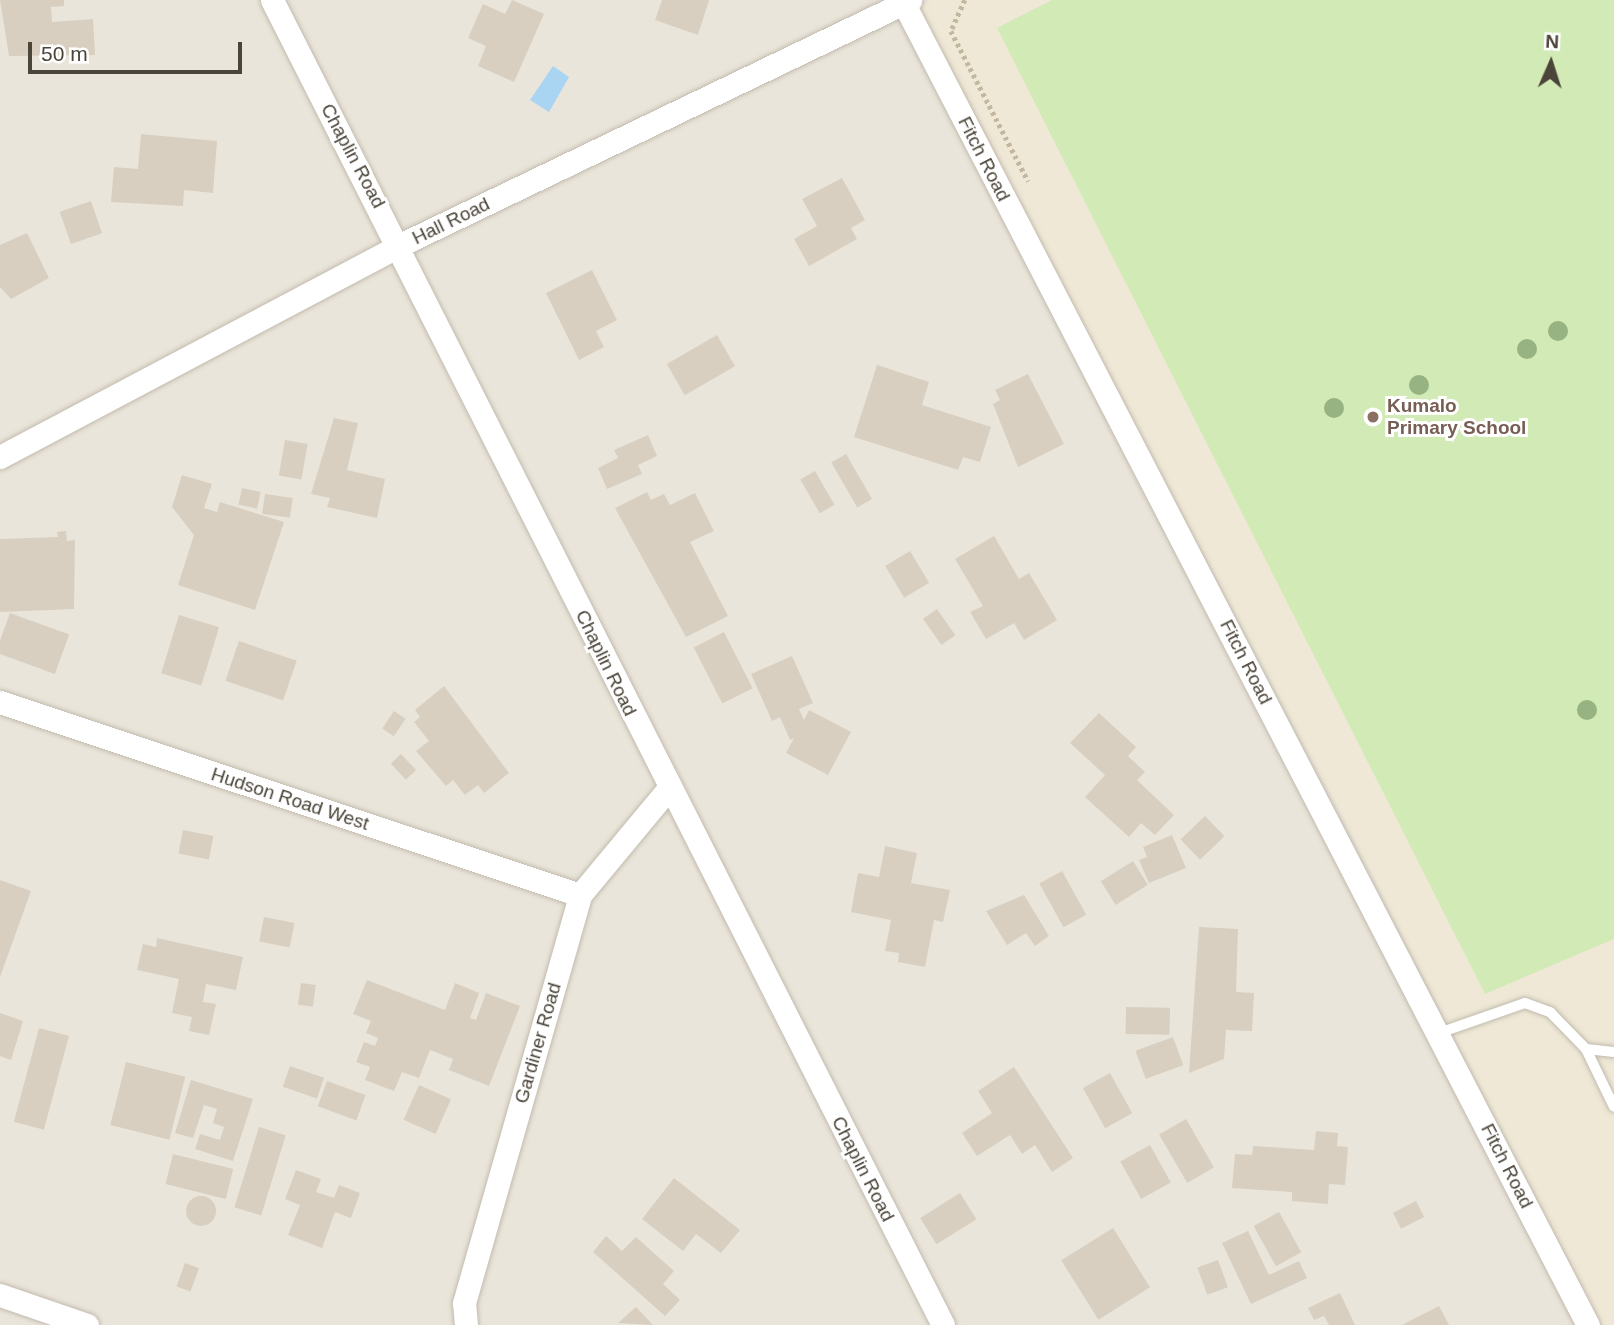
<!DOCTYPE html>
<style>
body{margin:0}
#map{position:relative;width:1614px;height:1325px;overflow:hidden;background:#f6f3ec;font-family:Arial,sans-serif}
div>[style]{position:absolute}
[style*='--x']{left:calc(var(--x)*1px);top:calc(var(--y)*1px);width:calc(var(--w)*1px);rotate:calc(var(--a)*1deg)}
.residential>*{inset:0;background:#eae5da;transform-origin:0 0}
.education>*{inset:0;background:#efe8d6}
.green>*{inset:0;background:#d2eab5}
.water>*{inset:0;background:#a9d4f2}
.building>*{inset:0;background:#d8cfc1;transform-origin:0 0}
.round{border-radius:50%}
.path>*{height:4.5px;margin-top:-2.25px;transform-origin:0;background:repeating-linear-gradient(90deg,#c4b79f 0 3.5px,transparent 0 7px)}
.roads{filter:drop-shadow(0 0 2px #c2bbae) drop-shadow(0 0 2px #c2bbae)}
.service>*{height:10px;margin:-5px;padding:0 5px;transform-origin:5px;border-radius:5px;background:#fff}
.minor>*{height:23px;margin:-11.5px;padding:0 11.5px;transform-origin:11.5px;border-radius:11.5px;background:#fff}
.trees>*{width:20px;height:20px;margin:-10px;border-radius:50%;background:#97b381}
.dots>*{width:19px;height:19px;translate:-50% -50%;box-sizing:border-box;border:4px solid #fff;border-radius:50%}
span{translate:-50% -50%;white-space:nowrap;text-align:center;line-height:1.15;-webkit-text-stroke:6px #fff;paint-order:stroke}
.street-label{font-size:19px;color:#4b4439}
.education-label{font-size:19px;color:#785e54;font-weight:700}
.left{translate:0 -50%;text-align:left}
.north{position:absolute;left:1516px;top:28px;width:70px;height:70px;-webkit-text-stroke:5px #fff;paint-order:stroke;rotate:3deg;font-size:19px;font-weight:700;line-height:28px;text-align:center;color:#4b4439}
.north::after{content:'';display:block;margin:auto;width:24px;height:32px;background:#4b4439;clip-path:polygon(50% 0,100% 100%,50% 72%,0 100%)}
.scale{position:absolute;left:28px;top:42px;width:214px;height:32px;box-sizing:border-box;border:4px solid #4b4439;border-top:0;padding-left:9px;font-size:21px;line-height:24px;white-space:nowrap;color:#4b4439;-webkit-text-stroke:5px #fff;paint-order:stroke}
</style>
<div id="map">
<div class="residential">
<i style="left:0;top:0;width:1614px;height:1325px"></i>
</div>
<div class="education">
<i style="clip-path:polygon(932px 0,1614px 0,1614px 1325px,1601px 1325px,1347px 826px,917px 8px)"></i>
</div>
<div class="green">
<i style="clip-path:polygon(1052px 0,1614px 0,1614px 939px,1485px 994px,997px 28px)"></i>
</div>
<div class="water">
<i style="clip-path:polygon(553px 66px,569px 77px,549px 112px,530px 100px)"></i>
</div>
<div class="building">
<i style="clip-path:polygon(0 0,64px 0,64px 6px,51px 7px,52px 22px,93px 19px,95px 55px,9px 56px)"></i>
<i style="clip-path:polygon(512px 0,544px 14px,514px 82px,478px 66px,486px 46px,468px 38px,483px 4px,505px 14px)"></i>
<i style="clip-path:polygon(662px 0,709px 0,698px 35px,655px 20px)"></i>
<i style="clip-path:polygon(141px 134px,217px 141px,213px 193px,184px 190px,183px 206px,111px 202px,114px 167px,138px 169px)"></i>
<i style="clip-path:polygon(842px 178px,865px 220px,851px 228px,857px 239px,809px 266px,794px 239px,817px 226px,802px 199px)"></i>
<i style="left:91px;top:201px;width:34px;height:33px;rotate:71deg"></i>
<i style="clip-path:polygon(27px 233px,49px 278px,11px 299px,0 287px,0 245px)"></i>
<i style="clip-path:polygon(592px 270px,617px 320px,596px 331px,604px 347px,579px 360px,546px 293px)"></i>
<i style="left:717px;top:335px;width:36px;height:58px;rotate:60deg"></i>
<i style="clip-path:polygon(877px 365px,929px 382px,922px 405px,991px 427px,980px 462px,963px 457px,958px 470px,854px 437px)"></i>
<i style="clip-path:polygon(1028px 374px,1064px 444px,1018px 467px,993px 404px,1000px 400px,995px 390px)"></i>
<i style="clip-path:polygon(334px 418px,358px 423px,347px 470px,385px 479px,377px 518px,327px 507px,330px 498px,311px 494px)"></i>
<i style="clip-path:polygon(648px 435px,657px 456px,638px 465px,642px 474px,607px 489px,598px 468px,618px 458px,614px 450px)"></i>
<i style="left:285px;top:440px;width:23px;height:36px;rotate:10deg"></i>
<i style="left:846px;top:454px;width:52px;height:17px;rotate:60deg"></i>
<i style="left:815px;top:471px;width:39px;height:17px;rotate:60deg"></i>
<i style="clip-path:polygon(182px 475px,212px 484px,204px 508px,217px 512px,220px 502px,284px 522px,255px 610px,178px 585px,194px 535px,172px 507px)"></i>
<i style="left:242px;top:488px;width:19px;height:17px;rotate:12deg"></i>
<i style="clip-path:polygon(647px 492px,651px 500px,664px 494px,670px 505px,695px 493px,714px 531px,690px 542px,728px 616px,686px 637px,615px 508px)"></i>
<i style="left:265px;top:494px;width:28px;height:20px;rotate:8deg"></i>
<i style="clip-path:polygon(66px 531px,67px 541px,75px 540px,74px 609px,0 612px,0 539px,58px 537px,57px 532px)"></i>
<i style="clip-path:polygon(994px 536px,1019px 579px,1029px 573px,1057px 620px,1024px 640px,1014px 623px,986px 639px,970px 612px,983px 606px,955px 559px)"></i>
<i style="left:910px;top:551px;width:37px;height:29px;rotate:59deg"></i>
<i style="left:937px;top:609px;width:32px;height:17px;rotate:55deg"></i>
<i style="left:10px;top:613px;width:63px;height:42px;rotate:20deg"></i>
<i style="left:179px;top:615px;width:42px;height:61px;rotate:17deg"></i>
<i style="left:724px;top:632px;width:63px;height:34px;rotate:63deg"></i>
<i style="left:239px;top:641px;width:61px;height:42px;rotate:19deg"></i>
<i style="clip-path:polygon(792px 656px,813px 703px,799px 709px,804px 720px,809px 710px,851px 732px,828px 775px,786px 753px,794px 738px,790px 740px,780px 717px,772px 721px,751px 674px)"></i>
<i style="clip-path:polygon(444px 686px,509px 773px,484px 793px,478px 785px,465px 795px,453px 780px,446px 786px,416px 751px,429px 741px,414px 722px,420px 717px,415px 710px)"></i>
<i style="left:394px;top:711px;width:14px;height:21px;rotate:34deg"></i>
<i style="clip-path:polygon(1099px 713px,1136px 747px,1128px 756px,1145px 772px,1137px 780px,1174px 815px,1155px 835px,1141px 823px,1129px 837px,1085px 797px,1105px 775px,1070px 743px)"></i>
<i style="left:401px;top:754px;width:22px;height:14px;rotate:47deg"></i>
<i style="left:1205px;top:816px;width:28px;height:34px;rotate:46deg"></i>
<i style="left:183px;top:830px;width:31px;height:24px;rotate:11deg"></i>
<i style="clip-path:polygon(1172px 835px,1186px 868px,1149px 883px,1139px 860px,1147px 857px,1143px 847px)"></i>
<i style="clip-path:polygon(885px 846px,917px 853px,911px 883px,950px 890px,943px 922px,934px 920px,925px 967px,898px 962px,899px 953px,885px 951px,891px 920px,851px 912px,858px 873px,879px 877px)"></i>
<i style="left:1133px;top:861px;width:28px;height:38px;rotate:58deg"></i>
<i style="left:1062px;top:871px;width:50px;height:26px;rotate:61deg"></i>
<i style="clip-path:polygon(0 880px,31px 891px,0 977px)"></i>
<i style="clip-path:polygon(1024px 895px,1049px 936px,1035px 946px,1026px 933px,1007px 945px,986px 911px)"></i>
<i style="left:264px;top:917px;width:31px;height:25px;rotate:11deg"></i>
<i style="clip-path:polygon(1199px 927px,1238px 929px,1236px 992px,1254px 993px,1252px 1031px,1226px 1030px,1224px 1059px,1189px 1073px)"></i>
<i style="clip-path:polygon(157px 938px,243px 957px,236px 990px,206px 984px,203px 1002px,216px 1004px,209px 1035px,189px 1031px,192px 1017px,172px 1013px,179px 979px,137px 970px,143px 944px,156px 947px)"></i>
<i style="clip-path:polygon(367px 980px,445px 1010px,455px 983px,479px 993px,470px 1018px,476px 1020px,486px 993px,520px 1006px,489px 1086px,449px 1070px,453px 1059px,430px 1050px,419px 1078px,402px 1072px,394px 1091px,365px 1080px,370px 1067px,356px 1062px,364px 1042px,375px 1046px,378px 1038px,366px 1033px,371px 1021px,353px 1014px)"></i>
<i style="left:301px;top:983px;width:15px;height:22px;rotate:8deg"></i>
<i style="left:1126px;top:1007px;width:44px;height:27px;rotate:1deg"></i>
<i style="clip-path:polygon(0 1013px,23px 1021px,11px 1060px,0 1056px)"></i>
<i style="left:39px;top:1028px;width:31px;height:97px;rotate:15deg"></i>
<i style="left:1173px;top:1037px;width:30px;height:40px;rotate:70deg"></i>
<i style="left:126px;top:1062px;width:61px;height:65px;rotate:14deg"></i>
<i style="left:290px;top:1066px;width:36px;height:22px;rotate:19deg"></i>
<i style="clip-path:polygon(1014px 1067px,1073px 1158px,1052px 1172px,1035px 1145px,1022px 1154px,1010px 1135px,977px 1156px,962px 1133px,992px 1113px,978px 1091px)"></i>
<i style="left:1110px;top:1073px;width:46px;height:31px;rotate:61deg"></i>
<i style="clip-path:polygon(191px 1080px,253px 1099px,233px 1161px,195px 1149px,200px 1134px,220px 1140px,224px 1127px,213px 1123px,217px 1109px,204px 1105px,193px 1138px,175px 1133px)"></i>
<i style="left:327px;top:1081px;width:41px;height:27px;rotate:20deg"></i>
<i style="left:419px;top:1085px;width:35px;height:38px;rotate:24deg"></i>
<i style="left:1186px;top:1119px;width:56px;height:31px;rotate:60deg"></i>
<i style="left:259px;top:1127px;width:28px;height:84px;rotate:17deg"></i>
<i style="clip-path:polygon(1316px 1131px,1338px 1133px,1337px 1146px,1348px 1147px,1345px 1185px,1329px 1184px,1328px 1204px,1292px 1201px,1292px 1192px,1232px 1188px,1235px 1154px,1252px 1155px,1253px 1146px,1314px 1150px)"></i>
<i style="left:1150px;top:1145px;width:43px;height:34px;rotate:61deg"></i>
<i style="left:173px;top:1154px;width:62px;height:31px;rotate:14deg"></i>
<i style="clip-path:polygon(296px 1170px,321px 1179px,316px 1192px,334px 1198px,339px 1185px,360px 1193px,351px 1218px,335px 1212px,322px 1248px,288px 1235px,300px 1205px,285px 1199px)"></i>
<i style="clip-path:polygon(674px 1178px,740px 1230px,721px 1253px,696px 1234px,683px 1251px,642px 1219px)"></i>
<i style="left:960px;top:1193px;width:31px;height:47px;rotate:58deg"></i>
<i class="round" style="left:186px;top:1196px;width:30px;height:30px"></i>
<i style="left:1416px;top:1201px;width:18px;height:26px;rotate:63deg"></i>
<i style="left:1279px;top:1212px;width:46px;height:29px;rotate:61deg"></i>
<i style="left:1113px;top:1228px;width:70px;height:61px;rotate:58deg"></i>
<i style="clip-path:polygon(1248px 1231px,1269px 1275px,1299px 1261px,1307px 1278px,1251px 1304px,1222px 1243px)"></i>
<i style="clip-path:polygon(606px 1236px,622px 1251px,636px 1237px,674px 1271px,663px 1284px,680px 1300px,665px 1316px,593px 1252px)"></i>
<i style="left:1218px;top:1260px;width:29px;height:22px;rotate:70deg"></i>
<i style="left:185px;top:1263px;width:15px;height:25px;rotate:20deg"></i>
<i style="clip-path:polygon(1340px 1293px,1355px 1325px,1329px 1325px,1324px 1316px,1314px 1320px,1308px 1308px)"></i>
<i style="clip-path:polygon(1439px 1306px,1449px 1325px,1402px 1325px)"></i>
<i style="clip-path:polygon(636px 1307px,653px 1325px,618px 1323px)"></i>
</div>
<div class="path">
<i style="--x:965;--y:0;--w:34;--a:114"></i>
<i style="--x:951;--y:31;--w:169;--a:62.8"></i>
</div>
<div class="roads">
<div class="service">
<i style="--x:1439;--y:1033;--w:91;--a:-19.2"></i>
<i style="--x:1525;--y:1003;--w:27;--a:20"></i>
<i style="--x:1550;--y:1012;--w:52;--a:45.8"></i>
<i style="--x:1586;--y:1049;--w:64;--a:64.2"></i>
<i style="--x:1586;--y:1049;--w:28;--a:6"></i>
</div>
<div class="minor">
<i style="--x:272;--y:0;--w:1485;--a:63.14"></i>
<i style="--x:902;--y:0;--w:1492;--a:62.63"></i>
<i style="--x:0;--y:457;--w:453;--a:-27.9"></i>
<i style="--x:400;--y:245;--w:566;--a:-25.66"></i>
<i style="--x:0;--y:702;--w:611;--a:18.41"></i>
<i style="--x:0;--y:1295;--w:92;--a:19"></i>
<i style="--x:466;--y:1325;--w:22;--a:-95"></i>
<i style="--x:464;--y:1303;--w:424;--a:-74.1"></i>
<i style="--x:580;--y:895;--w:138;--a:-50.3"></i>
</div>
</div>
<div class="trees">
<i style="left:1558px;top:331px"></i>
<i style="left:1527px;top:349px"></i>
<i style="left:1419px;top:385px"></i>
<i style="left:1334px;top:408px"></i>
<i style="left:1587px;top:710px"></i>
</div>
<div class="dots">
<i style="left:1373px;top:417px;background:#8d6e63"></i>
</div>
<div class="street-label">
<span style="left:353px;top:156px;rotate:62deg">Chaplin Road</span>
<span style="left:984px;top:159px;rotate:63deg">Fitch Road</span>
<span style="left:451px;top:221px;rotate:-26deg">Hall Road</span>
<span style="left:1246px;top:662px;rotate:63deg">Fitch Road</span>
<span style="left:606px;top:663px;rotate:64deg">Chaplin Road</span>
<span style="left:290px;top:799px;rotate:18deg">Hudson Road West</span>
<span style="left:538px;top:1043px;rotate:-74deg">Gardiner Road</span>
<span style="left:1507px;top:1166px;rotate:63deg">Fitch Road</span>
<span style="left:863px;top:1169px;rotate:63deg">Chaplin Road</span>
</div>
<div class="education-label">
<span class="left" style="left:1387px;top:417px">Kumalo<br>Primary School</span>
</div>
<div class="north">N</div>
<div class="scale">50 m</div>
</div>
